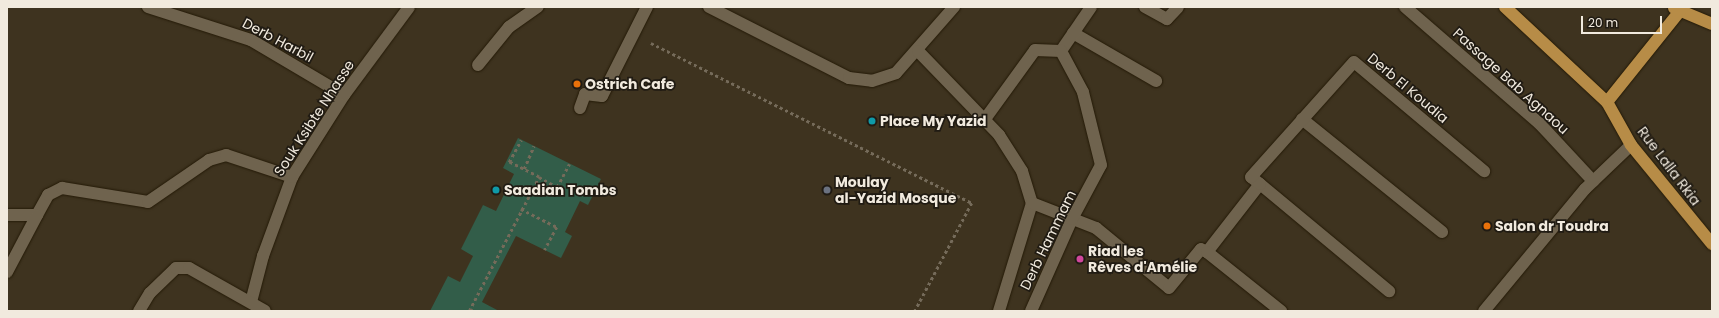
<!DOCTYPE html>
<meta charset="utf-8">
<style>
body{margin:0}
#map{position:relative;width:1719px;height:318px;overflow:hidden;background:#3e331f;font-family:Poppins,sans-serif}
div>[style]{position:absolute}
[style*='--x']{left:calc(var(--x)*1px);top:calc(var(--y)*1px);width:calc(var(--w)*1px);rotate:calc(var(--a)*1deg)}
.green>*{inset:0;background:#325d49}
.path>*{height:2.5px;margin-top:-1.25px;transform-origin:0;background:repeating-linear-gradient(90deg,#756b5a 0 3px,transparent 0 6px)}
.roads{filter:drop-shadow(0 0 1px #241a07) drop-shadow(0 0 1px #241a07)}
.minor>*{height:12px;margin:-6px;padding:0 6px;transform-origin:6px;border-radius:6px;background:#6f634e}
.major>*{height:12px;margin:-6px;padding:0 6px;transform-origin:6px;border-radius:6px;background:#b78c47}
.dots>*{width:11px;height:11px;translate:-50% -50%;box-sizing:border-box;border:2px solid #201b13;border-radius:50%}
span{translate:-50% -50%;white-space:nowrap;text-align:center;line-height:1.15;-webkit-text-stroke:3.5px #201b13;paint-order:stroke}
.street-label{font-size:14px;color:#f1eade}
.poi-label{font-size:14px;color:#f1eade;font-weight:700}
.left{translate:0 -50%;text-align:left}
.frame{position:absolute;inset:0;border:8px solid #f1eade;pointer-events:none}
.scale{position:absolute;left:1581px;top:16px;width:81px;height:18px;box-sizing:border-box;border:2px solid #f1eade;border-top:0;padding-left:5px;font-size:12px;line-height:14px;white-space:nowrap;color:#f1eade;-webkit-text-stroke:3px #201b13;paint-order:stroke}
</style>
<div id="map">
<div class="green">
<i style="clip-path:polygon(518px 138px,601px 179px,588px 205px,580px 201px,565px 232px,572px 236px,561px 258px,516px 236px,482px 302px,499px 311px,430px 311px,448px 276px,460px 282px,473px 256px,461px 249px,483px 205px,496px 211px,514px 174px,503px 168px)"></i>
</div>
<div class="path">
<i style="--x:651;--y:43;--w:359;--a:26.5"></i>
<i style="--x:972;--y:203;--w:122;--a:117.8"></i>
<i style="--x:524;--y:169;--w:25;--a:-67"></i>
<i style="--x:539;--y:177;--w:21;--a:29"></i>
<i style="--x:557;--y:187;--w:26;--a:-62"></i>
<i style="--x:521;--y:209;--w:40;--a:26.6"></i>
<i style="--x:557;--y:227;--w:26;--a:118"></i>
<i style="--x:470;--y:309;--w:4;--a:27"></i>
<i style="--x:469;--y:311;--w:151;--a:-62.4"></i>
<i style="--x:539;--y:177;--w:34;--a:-153"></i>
<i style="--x:509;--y:162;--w:25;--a:-61"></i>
</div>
<div class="roads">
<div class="minor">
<i style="--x:148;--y:7;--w:108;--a:17.8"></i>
<i style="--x:251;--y:40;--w:108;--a:30.6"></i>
<i style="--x:709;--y:7;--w:157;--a:26.9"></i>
<i style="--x:849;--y:78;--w:23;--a:7"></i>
<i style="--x:872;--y:81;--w:25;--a:-18"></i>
<i style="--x:896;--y:73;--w:88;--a:-48.7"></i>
<i style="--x:1145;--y:7;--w:25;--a:29"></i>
<i style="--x:1167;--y:19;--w:16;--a:-47"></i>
<i style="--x:1405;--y:7;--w:179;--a:40.9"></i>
<i style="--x:1540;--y:124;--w:78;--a:47.1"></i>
<i style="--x:1073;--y:33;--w:96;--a:30"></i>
<i style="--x:918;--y:51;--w:117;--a:46"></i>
<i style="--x:999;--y:135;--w:43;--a:57.4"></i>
<i style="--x:1022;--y:171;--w:34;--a:73"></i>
<i style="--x:1032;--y:203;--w:113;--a:107"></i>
<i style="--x:478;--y:65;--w:49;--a:-50.8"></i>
<i style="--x:509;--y:27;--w:35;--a:-35"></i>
<i style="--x:580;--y:108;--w:15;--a:-70"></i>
<i style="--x:585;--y:94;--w:17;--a:7"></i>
<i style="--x:602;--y:96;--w:100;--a:-63.2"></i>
<i style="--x:985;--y:119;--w:85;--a:-54.1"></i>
<i style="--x:1035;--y:50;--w:26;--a:2"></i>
<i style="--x:1061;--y:51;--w:53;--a:-55.7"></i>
<i style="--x:1302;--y:119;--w:180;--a:38.9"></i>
<i style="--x:1260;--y:184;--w:168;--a:39.7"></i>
<i style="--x:1032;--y:203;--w:69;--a:21.3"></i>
<i style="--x:1096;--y:228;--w:94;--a:39.4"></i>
<i style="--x:1169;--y:288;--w:50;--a:-50.6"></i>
<i style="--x:1201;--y:249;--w:7;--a:27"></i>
<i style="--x:1207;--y:252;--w:86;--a:-52.1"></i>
<i style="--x:1260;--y:184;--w:11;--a:-142"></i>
<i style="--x:1251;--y:177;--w:154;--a:-48.2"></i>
<i style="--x:1354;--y:62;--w:170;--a:40"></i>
<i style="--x:7;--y:215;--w:30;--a:0"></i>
<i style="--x:37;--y:215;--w:23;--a:-61"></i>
<i style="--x:48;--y:195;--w:16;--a:-27"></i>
<i style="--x:62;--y:188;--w:87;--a:9.2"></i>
<i style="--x:148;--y:202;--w:74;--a:-34.5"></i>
<i style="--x:209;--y:160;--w:18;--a:-16"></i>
<i style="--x:226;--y:155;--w:70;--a:18.4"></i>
<i style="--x:1207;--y:252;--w:95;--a:38.6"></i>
<i style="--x:7;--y:272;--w:64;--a:-62.2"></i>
<i style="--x:251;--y:302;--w:48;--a:-75.4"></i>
<i style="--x:263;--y:256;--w:84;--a:-69.8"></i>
<i style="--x:292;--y:177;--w:97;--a:-57.6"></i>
<i style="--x:344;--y:95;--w:109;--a:-53.5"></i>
<i style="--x:139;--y:311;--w:21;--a:-59"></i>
<i style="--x:150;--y:293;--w:36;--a:-44"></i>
<i style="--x:176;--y:268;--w:13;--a:0"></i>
<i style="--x:189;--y:268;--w:87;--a:29.5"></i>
<i style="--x:1031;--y:311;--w:101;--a:-66"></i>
<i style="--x:1072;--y:219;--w:61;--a:-61.8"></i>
<i style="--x:1101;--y:165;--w:75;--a:-103.9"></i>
<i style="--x:1083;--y:92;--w:47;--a:-118.2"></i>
<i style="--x:1484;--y:311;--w:158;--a:-50.4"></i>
<i style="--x:1585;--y:189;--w:64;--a:-43.7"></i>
</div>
<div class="major">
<i style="--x:1505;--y:7;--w:139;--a:43"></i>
<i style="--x:1607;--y:102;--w:49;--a:60.8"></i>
<i style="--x:1631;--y:145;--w:128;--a:50.7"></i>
<i style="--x:1674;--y:8;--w:41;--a:22.8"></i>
<i style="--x:1607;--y:102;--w:117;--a:-51.3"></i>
</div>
</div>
<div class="dots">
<i style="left:577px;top:84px;background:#e8710a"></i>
<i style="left:872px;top:121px;background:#0f9aa8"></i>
<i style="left:496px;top:190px;background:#0f9aa8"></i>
<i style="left:827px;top:190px;background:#6b7280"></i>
<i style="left:1487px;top:226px;background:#e8710a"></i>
<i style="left:1080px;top:259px;background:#d1479c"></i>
</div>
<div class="street-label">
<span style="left:278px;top:40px;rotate:28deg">Derb Harbil</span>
<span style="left:1511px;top:81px;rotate:42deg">Passage Bab Agnaou</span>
<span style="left:1408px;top:88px;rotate:40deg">Derb El Koudia</span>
<span style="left:314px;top:118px;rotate:-57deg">Souk Ksibte Nhasse</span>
<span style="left:1669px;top:166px;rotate:53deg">Rue Lalla Rkia</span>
<span style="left:1048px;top:240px;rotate:-64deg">Derb Hammam</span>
</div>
<div class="poi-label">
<span class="left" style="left:585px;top:84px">Ostrich Cafe</span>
<span class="left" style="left:880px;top:121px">Place My Yazid</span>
<span class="left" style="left:835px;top:190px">Moulay<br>al-Yazid Mosque</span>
<span class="left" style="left:504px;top:190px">Saadian Tombs</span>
<span class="left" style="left:1495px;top:226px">Salon dr Toudra</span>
<span class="left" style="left:1088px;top:259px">Riad les<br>Rêves d'Amélie</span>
</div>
<div class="frame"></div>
<div class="scale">20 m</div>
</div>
